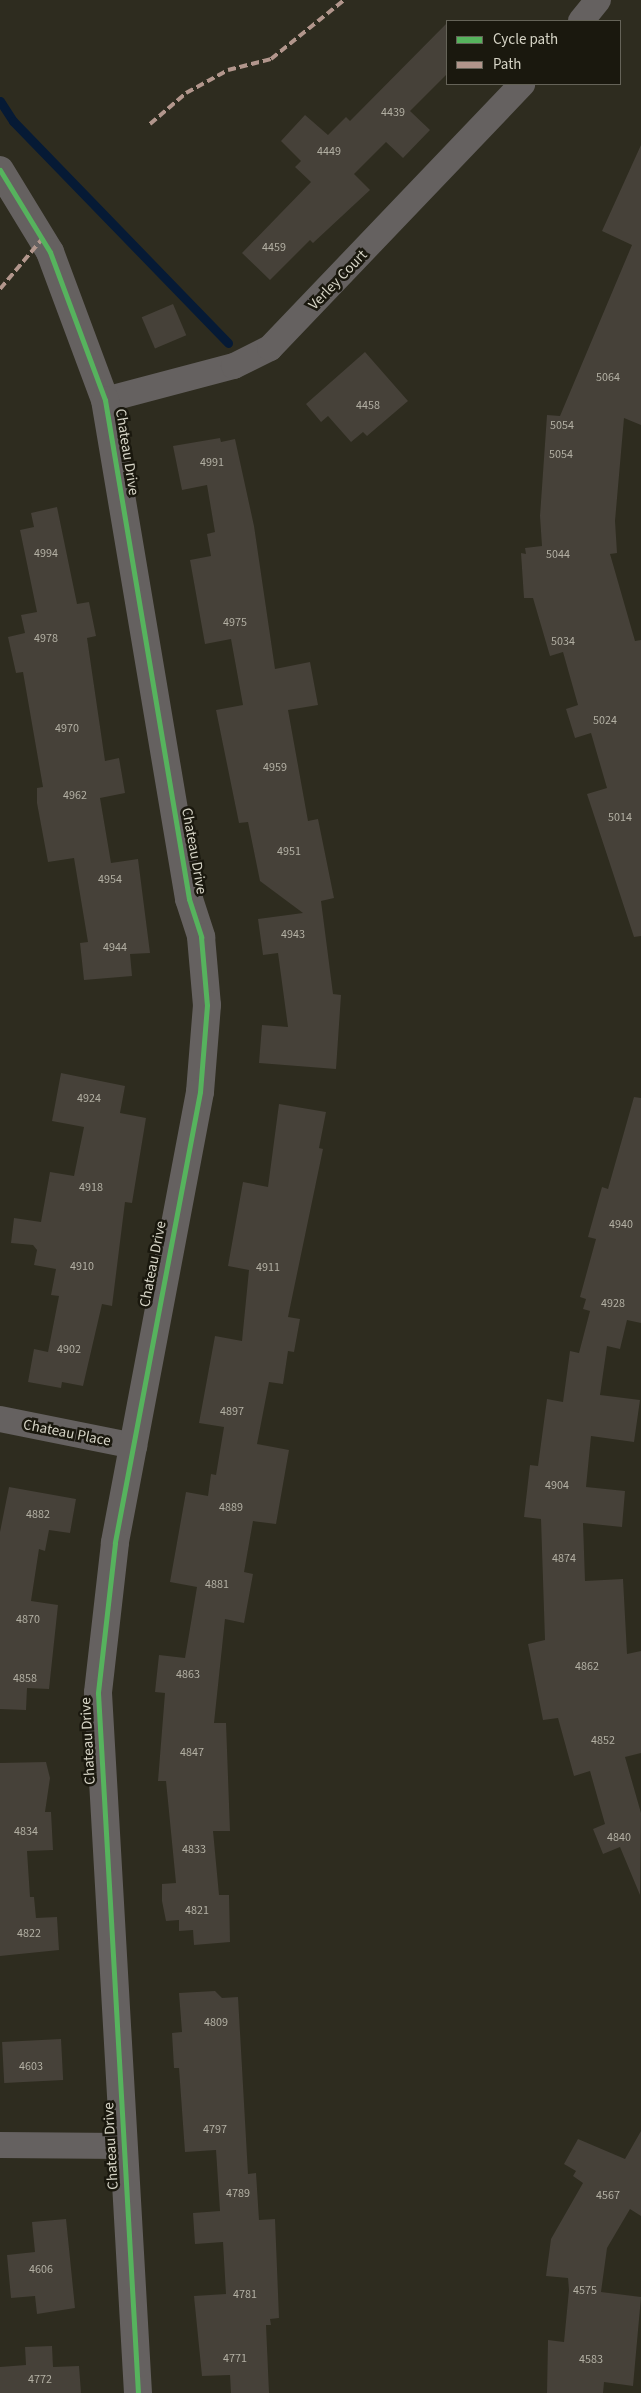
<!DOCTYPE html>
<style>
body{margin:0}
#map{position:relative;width:641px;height:2393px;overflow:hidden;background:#2e2c1f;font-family:"Source Sans 3",sans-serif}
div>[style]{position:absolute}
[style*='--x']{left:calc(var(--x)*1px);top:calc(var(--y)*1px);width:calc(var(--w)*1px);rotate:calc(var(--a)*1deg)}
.stream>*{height:9px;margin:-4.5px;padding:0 4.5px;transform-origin:4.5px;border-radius:4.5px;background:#061a35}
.building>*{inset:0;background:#464139;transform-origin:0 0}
.minor>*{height:26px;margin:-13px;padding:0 13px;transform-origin:13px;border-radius:13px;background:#656160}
.tertiary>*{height:28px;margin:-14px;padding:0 14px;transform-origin:14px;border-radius:14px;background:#656160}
.quiet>*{height:4px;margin-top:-2px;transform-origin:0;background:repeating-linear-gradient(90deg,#b2968c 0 8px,transparent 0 12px)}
.cycleway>*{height:5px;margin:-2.5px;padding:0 2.5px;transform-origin:2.5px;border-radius:2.5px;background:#56b35d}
span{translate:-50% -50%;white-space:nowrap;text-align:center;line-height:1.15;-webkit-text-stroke:5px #1a180e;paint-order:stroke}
.number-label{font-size:12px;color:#b2afa3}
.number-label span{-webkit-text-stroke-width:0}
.street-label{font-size:15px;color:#d6d4c6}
.legend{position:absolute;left:446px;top:20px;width:175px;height:65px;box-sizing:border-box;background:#1a180e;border:1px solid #656358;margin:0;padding:6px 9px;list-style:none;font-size:15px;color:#d6d4c6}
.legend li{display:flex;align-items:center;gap:10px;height:25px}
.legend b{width:25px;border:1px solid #656358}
</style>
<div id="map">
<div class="stream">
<i style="--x:0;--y:101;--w:24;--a:57"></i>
<i style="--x:13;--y:121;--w:309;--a:45.9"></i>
</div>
<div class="building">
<i style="clip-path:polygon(447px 23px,447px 74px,410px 111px,430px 130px,403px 158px,386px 142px,354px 174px,370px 190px,313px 243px,310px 240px,270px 280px,242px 253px,311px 182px,295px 167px,301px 161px,281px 141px,305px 115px,328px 135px,346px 117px,350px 121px)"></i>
<i style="clip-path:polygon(641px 145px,641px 425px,624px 418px,615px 521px,617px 553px,610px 554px,635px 641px,641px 640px,641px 936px,634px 937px,587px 794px,607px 788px,591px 733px,575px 738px,566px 709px,578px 705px,563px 652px,550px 656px,533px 598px,524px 598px,521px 553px,526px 554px,525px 548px,542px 546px,540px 516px,547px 415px,560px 416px,632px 245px,602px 231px)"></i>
<i style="left:173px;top:304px;width:34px;height:34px;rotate:67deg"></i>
<i style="clip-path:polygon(365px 352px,408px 401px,367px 436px,363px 432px,351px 442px,328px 416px,321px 422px,306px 404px)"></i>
<i style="clip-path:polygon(220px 438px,221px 442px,235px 439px,254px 526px,275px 669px,310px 662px,318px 705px,288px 710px,308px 821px,318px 819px,334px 898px,321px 901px,333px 994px,341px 995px,336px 1069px,259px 1063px,262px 1025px,288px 1027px,278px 953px,263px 955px,258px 919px,303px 913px,260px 881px,248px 822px,239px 823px,216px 710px,243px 705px,231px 639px,205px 644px,190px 560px,211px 556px,207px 534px,215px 532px,207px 485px,182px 490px,173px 446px)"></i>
<i style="clip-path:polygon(57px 507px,77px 604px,89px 602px,96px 636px,87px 638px,105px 761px,119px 758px,125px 793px,100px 798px,111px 863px,138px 859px,150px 953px,130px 954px,132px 976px,84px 980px,80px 943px,88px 942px,74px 858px,48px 862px,37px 803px,37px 788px,43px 787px,23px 672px,16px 673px,8px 637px,25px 633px,21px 615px,37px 612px,20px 530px,34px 527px,31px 513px)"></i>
<i style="clip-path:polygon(61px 1073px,125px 1086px,120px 1113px,146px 1118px,132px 1203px,125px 1202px,112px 1306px,102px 1304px,83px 1386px,62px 1382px,61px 1388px,28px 1382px,34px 1349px,48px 1352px,59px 1296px,51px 1295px,56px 1269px,34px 1265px,37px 1250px,33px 1245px,11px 1243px,14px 1218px,41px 1222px,50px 1172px,74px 1176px,84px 1127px,52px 1121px)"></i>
<i style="clip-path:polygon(634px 1097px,641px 1098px,641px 1323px,627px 1320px,620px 1349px,607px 1346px,600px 1395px,640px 1400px,634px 1442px,591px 1436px,586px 1487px,625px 1491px,622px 1527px,583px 1523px,585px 1581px,623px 1579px,627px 1654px,641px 1651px,641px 1753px,625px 1757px,641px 1813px,640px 1895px,620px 1847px,603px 1854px,593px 1829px,605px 1824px,590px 1771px,574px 1776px,558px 1718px,543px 1720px,528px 1644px,545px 1640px,541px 1519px,524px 1517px,530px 1465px,538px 1466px,547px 1399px,563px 1402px,570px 1351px,579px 1353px,590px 1311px,583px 1309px,586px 1299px,580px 1297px,596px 1239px,588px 1237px,602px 1187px,608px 1189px)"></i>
<i style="clip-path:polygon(279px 1104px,326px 1112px,319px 1148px,323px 1149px,288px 1317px,300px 1319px,294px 1352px,288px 1351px,283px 1384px,269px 1382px,257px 1444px,289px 1450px,276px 1524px,253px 1521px,244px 1572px,253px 1574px,244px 1623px,225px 1619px,214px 1723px,226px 1723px,230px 1831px,213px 1831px,219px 1895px,229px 1895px,230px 1942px,194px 1945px,193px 1930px,179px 1931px,179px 1920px,166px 1921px,162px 1901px,162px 1884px,176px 1883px,166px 1781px,158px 1781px,165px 1693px,155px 1692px,159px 1655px,185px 1658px,197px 1587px,170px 1582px,186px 1492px,208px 1496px,211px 1474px,216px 1475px,224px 1427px,199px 1423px,215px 1336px,242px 1341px,249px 1270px,228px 1266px,243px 1182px,268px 1187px)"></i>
<i style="clip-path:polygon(9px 1487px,76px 1499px,70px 1533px,49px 1530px,45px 1551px,39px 1549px,31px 1601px,58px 1605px,49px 1689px,27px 1688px,26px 1710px,0 1709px,0 1532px)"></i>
<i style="clip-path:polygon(46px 1762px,50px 1778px,45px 1812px,51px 1812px,53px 1850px,27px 1851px,30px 1897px,34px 1897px,36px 1918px,57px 1917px,59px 1950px,0 1956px,0 1763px)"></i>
<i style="clip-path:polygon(215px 1991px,222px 1998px,238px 1997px,248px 2174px,256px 2173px,259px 2220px,275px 2219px,279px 2318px,270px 2319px,271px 2325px,266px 2325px,269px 2393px,231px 2393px,230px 2375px,202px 2376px,194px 2296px,226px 2294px,223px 2242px,195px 2244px,193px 2213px,220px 2211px,216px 2150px,185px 2152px,179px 2068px,174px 2068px,172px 2033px,182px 2032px,179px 1993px)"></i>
<i style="left:61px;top:2039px;width:41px;height:59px;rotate:87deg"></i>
<i style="clip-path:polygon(641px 2131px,641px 2216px,630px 2209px,607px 2248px,601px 2292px,641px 2297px,633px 2386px,604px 2382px,603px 2393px,547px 2393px,548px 2340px,564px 2342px,569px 2290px,568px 2278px,546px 2276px,551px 2239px,583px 2183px,573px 2176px,576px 2171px,564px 2164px,578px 2139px,625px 2159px)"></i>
<i style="clip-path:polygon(66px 2219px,75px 2308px,37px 2314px,35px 2296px,11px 2298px,7px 2255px,35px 2252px,32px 2222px)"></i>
<i style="clip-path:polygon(52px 2346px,53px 2367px,79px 2366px,81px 2393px,0 2393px,0 2367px,26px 2365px,25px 2347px)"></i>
</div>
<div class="minor">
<i style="--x:581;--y:21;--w:27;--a:-51"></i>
<i style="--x:105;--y:400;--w:133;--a:-14.8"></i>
<i style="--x:234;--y:366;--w:40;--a:-26.6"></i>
<i style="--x:270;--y:348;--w:365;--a:-46.3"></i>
<i style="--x:0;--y:1419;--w:137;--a:11.4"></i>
<i style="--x:0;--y:2145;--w:123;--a:0.5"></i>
</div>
<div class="tertiary">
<i style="--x:0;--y:170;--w:96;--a:58.6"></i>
<i style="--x:50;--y:252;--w:158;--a:69.6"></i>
<i style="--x:105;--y:400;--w:506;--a:80.44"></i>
<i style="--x:189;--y:899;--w:40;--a:72"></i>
<i style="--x:201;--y:937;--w:68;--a:85"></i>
<i style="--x:207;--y:1005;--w:87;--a:94.6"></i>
<i style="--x:200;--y:1092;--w:459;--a:100.7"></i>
<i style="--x:115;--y:1543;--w:151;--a:96.5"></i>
<i style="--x:98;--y:1693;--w:701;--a:86.73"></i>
</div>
<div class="quiet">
<i style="--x:150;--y:124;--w:48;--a:-40.7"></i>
<i style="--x:186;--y:93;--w:48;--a:-28.7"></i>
<i style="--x:228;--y:70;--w:44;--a:-14.3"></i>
<i style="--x:271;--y:59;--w:94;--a:-38.9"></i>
<i style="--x:0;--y:289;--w:67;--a:-49.9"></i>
</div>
<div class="cycleway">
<i style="--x:0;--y:170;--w:96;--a:58.6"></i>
<i style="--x:50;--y:252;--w:158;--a:69.6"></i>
<i style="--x:105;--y:400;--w:506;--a:80.44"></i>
<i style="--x:189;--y:899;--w:40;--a:72"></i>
<i style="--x:201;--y:937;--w:68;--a:85"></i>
<i style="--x:207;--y:1005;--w:87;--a:94.6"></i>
<i style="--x:200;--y:1092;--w:459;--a:100.7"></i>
<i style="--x:115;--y:1543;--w:151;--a:96.5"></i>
<i style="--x:98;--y:1693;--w:701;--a:86.73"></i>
</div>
<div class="number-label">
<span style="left:393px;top:113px">4439</span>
<span style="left:329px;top:152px">4449</span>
<span style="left:274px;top:248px">4459</span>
<span style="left:608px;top:378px">5064</span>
<span style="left:368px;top:406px">4458</span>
<span style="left:562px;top:426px">5054</span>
<span style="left:561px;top:455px">5054</span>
<span style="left:212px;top:463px">4991</span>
<span style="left:46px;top:554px">4994</span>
<span style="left:558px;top:555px">5044</span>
<span style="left:235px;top:623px">4975</span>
<span style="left:46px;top:639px">4978</span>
<span style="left:563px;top:642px">5034</span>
<span style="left:605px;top:721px">5024</span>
<span style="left:67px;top:729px">4970</span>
<span style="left:275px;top:768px">4959</span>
<span style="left:75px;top:796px">4962</span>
<span style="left:620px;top:818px">5014</span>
<span style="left:289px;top:852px">4951</span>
<span style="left:110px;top:880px">4954</span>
<span style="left:293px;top:935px">4943</span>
<span style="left:115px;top:948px">4944</span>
<span style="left:89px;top:1099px">4924</span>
<span style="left:91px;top:1188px">4918</span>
<span style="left:621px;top:1225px">4940</span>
<span style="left:82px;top:1267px">4910</span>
<span style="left:268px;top:1268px">4911</span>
<span style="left:613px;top:1304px">4928</span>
<span style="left:69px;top:1350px">4902</span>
<span style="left:232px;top:1412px">4897</span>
<span style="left:557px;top:1486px">4904</span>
<span style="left:231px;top:1508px">4889</span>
<span style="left:38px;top:1515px">4882</span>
<span style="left:564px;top:1559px">4874</span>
<span style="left:217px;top:1585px">4881</span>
<span style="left:28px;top:1620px">4870</span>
<span style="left:587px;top:1667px">4862</span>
<span style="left:188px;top:1675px">4863</span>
<span style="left:25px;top:1679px">4858</span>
<span style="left:603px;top:1741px">4852</span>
<span style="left:192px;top:1753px">4847</span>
<span style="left:26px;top:1832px">4834</span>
<span style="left:619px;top:1838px">4840</span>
<span style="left:194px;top:1850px">4833</span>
<span style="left:197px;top:1911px">4821</span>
<span style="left:29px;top:1934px">4822</span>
<span style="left:216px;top:2023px">4809</span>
<span style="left:31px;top:2067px">4603</span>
<span style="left:215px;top:2130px">4797</span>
<span style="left:238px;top:2194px">4789</span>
<span style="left:608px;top:2196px">4567</span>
<span style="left:41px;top:2270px">4606</span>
<span style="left:585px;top:2291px">4575</span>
<span style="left:245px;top:2295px">4781</span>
<span style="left:235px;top:2359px">4771</span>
<span style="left:591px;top:2360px">4583</span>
<span style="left:40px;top:2380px">4772</span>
</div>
<div class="street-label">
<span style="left:338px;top:280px;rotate:-46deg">Verley Court</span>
<span style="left:127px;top:452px;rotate:81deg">Chateau Drive</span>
<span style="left:194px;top:851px;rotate:80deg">Chateau Drive</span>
<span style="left:153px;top:1264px;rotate:-79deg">Chateau Drive</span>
<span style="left:67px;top:1433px;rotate:11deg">Chateau Place</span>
<span style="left:88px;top:1741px;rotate:-93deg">Chateau Drive</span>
<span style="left:111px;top:2146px;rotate:-93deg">Chateau Drive</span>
</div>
<ul class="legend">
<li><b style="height:6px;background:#56b35d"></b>Cycle path</li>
<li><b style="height:6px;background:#b2968c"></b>Path</li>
</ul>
</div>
